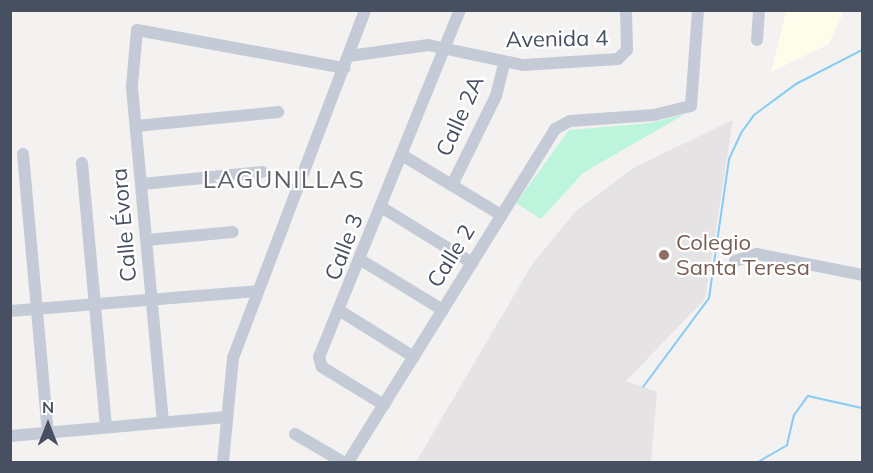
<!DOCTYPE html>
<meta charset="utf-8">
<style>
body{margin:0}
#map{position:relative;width:873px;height:473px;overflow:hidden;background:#f4f2f1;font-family:Mulish,sans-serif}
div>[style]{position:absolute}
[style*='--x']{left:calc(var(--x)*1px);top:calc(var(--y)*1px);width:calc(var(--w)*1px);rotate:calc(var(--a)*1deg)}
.commercial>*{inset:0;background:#fefceb}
.education>*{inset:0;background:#e5e3e3}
.green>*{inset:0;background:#bdf4dc}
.stream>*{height:2px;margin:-1px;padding:0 1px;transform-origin:1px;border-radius:1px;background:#87cbf5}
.minor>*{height:12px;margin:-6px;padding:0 6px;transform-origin:6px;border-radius:6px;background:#c4cbd7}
.dots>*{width:16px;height:16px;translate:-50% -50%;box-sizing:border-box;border:3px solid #fff;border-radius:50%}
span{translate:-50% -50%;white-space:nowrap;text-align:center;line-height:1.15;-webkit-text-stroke:4.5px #fff;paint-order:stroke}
.street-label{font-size:22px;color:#475061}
.education-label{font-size:22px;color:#785e54}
.left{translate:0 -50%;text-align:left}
.neighbourhood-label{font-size:24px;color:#5d6067;letter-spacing:1.5px}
.frame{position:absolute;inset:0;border:12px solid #475061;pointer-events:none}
.north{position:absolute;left:18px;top:395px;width:60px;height:60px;-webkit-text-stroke:4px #fff;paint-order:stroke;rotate:0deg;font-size:16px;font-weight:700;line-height:24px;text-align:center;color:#475061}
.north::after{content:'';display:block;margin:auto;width:21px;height:27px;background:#475061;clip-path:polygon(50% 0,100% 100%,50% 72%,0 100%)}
</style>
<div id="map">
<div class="commercial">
<i style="clip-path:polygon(786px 11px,844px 11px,829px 44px,771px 72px)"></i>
</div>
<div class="education">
<i style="clip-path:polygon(733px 120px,705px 299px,626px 381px,657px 392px,651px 462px,416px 462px,533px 263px,576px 211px,635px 167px)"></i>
</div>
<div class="green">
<i style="clip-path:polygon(685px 114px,583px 173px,541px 219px,516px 203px,569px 130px,650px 123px)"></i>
</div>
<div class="stream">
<i style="--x:643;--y:387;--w:111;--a:-53.4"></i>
<i style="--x:709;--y:298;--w:140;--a:-81.8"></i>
<i style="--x:729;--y:159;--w:29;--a:-65"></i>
<i style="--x:741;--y:133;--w:22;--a:-54"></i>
<i style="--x:754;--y:115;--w:52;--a:-36.4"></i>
<i style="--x:796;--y:84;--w:74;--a:-27.3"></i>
<i style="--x:758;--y:462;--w:34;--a:-30"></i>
<i style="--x:787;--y:445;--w:31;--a:-77"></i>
<i style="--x:794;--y:415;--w:24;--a:-54"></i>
<i style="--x:808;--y:396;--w:55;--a:12.5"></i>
</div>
<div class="minor">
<i style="--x:757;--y:40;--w:30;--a:-86"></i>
<i style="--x:349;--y:56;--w:80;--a:-7.9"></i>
<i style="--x:428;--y:45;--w:97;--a:11.9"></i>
<i style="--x:523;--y:65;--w:95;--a:-3.6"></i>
<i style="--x:618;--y:59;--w:13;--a:-45"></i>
<i style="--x:627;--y:50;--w:40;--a:-91.4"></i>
<i style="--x:136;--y:126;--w:143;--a:-5.6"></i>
<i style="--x:23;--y:154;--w:280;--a:84.9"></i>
<i style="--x:402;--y:155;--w:116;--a:31.2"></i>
<i style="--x:82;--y:163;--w:265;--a:84.8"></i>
<i style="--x:142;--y:184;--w:121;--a:-5.7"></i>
<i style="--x:452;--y:185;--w:99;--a:-63.7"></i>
<i style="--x:496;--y:96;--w:34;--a:-76"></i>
<i style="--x:381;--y:207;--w:107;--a:31.6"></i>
<i style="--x:147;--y:240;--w:86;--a:-5.3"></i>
<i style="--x:361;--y:260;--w:96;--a:31.4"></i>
<i style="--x:735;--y:261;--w:23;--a:-18"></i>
<i style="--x:757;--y:254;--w:107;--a:11.3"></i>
<i style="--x:10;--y:311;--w:249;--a:-4.6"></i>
<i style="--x:342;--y:312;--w:85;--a:32"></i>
<i style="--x:384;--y:405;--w:73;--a:-148.5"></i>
<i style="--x:322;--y:367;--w:10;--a:-107"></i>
<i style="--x:319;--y:357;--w:375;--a:-67.9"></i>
<i style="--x:163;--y:422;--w:338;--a:-95.3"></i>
<i style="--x:132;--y:85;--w:55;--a:-84.8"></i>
<i style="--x:137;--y:30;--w:211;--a:10.4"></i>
<i style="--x:295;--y:434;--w:56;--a:30.3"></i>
<i style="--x:10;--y:436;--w:217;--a:-5"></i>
<i style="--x:223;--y:462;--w:104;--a:-84.5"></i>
<i style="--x:233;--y:358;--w:372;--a:-69.2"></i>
<i style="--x:348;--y:462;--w:392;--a:-58.1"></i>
<i style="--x:555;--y:129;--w:17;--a:-28"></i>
<i style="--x:570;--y:121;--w:84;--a:-4.1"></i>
<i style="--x:654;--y:115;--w:38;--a:-14"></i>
<i style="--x:691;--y:106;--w:96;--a:-85.8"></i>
</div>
<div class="dots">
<i style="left:664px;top:255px;background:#8d6e63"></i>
</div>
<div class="street-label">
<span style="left:557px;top:39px;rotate:-1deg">Avenida 4</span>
<span style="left:460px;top:116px;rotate:-66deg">Calle 2A</span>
<span style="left:124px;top:225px;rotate:-95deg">Calle Évora</span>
<span style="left:344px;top:247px;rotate:-69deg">Calle 3</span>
<span style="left:451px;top:256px;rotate:-58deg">Calle 2</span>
</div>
<div class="education-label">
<span class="left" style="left:676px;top:255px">Colegio<br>Santa Teresa</span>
</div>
<div class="neighbourhood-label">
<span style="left:284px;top:180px">LAGUNILLAS</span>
</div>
<div class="frame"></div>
<div class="north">N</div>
</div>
